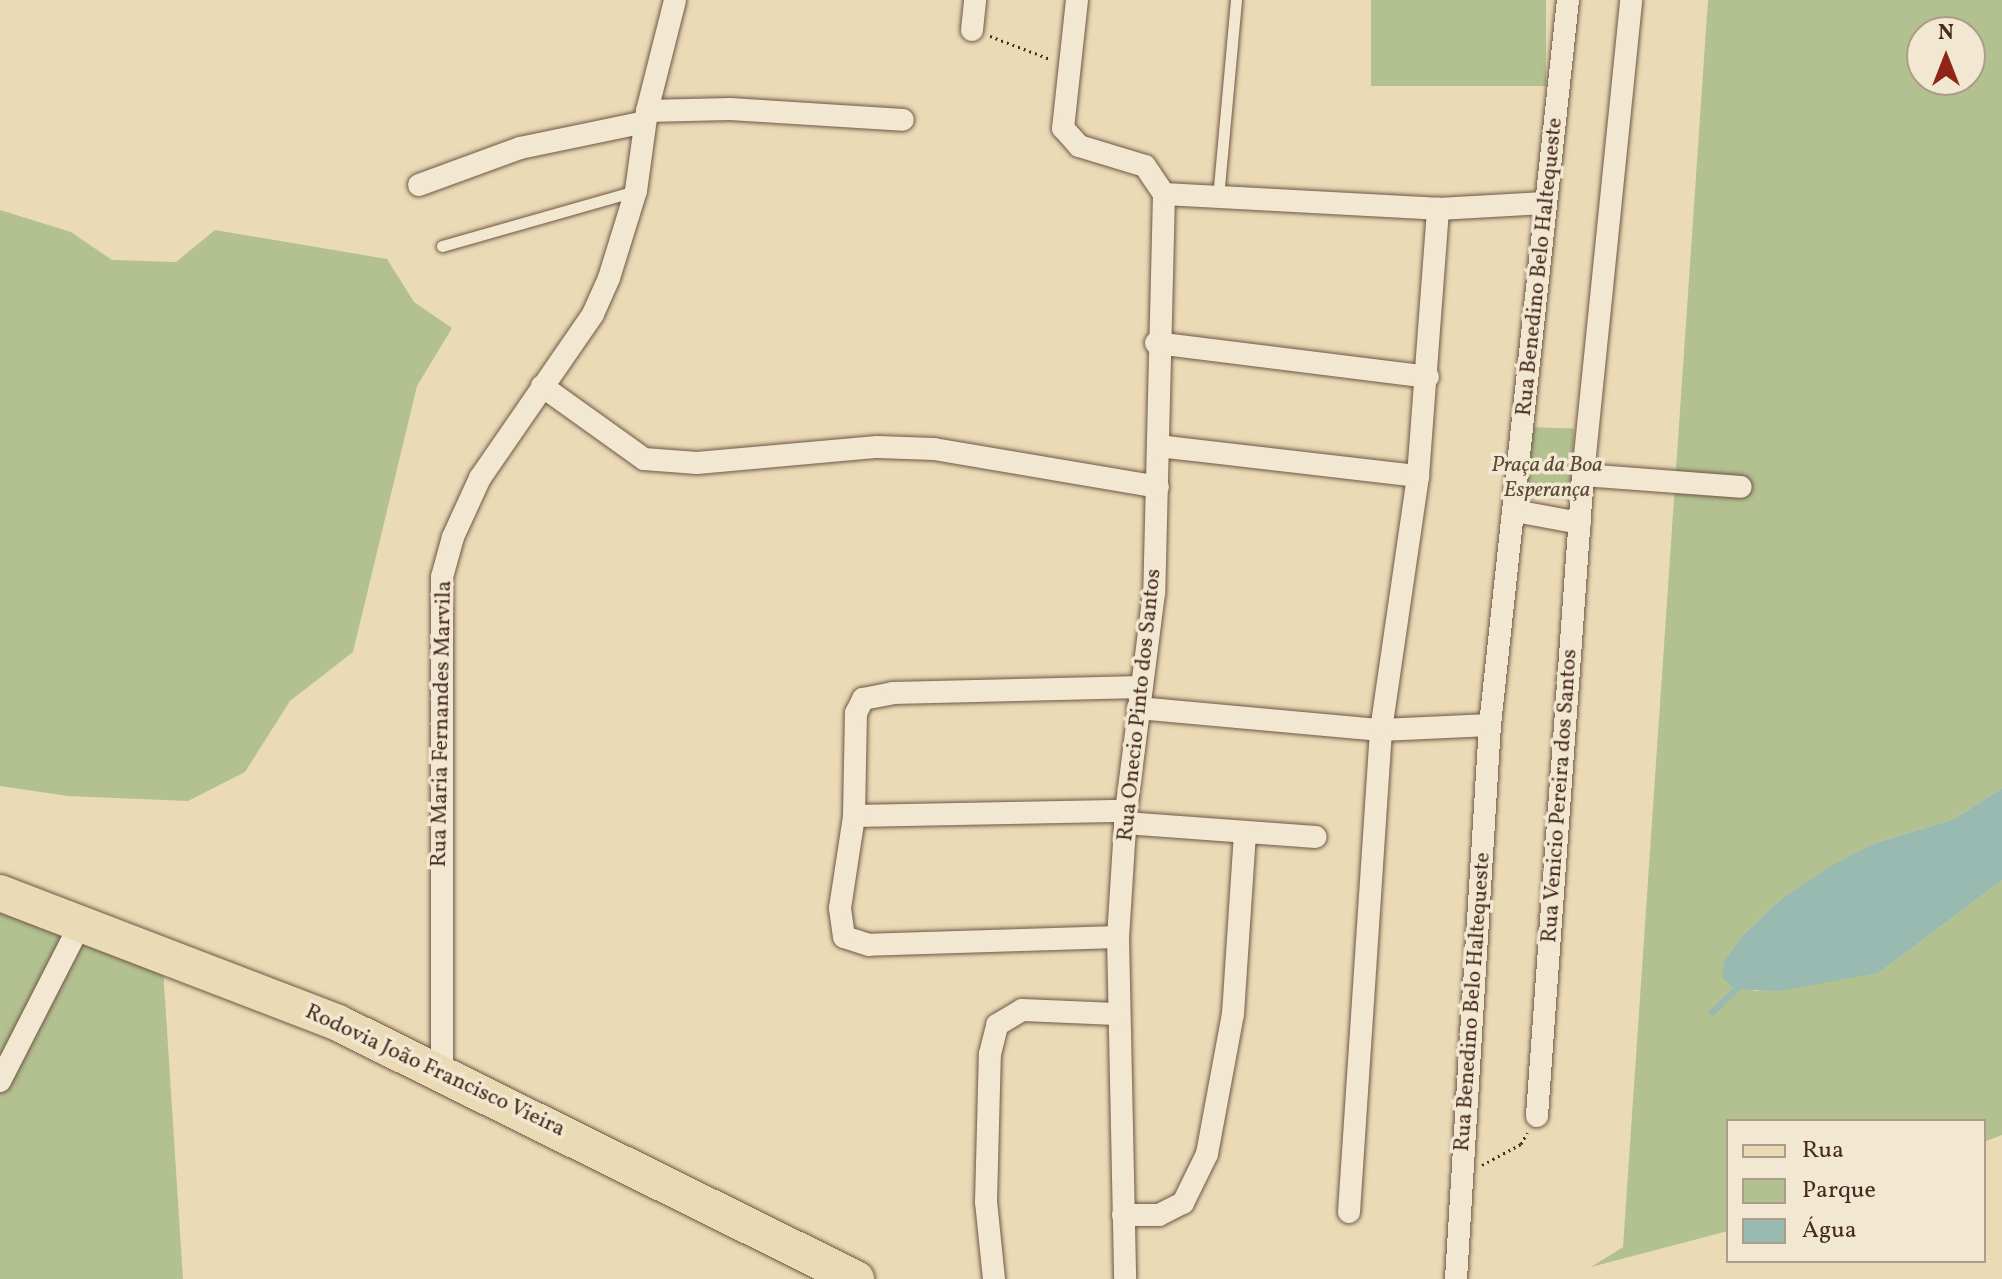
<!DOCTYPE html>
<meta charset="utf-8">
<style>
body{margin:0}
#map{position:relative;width:2002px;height:1279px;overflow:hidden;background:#ebdab6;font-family:Vollkorn,serif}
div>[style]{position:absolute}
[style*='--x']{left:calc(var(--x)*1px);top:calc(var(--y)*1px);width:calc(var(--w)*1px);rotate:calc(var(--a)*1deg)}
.green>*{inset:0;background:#b3c191;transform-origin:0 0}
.water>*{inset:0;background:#98bab1}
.stream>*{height:6px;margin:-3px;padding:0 3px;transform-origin:3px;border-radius:3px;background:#98bab1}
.path>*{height:3px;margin-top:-1.5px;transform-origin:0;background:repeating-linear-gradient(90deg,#462b21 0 2px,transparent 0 6px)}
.roads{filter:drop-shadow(0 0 2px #6f5746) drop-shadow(0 0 2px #6f5746)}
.service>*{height:11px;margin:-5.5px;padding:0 5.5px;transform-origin:5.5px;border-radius:5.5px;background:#f2e7d0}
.minor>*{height:22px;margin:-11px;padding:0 11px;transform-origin:11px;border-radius:11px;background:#f2e7d0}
.primary>*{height:36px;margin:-18px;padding:0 18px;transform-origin:18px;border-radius:18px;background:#ebdab6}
span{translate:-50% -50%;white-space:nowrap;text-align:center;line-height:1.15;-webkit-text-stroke:7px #f2e7d0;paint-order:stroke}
.street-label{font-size:22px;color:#462b21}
.park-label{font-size:22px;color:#5c4937;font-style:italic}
.legend{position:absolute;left:1726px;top:1119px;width:260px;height:144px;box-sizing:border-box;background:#f2e7d0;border:2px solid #ad9c8a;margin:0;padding:10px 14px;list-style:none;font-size:24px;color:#462b21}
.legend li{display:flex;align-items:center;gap:16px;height:40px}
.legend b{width:40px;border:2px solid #ad9c8a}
.north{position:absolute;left:1906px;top:16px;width:80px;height:80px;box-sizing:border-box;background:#f2e7d0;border:2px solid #ad9c8a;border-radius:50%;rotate:0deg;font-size:22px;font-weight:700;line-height:32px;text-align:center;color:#462b21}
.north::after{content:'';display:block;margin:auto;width:28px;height:36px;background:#8f2418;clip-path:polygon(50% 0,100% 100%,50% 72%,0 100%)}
</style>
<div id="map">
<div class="green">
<i style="left:1371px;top:0;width:175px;height:86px"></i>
<i style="clip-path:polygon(evenodd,1708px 0,2002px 0,2002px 788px,1954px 819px,1875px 843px,1780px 900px,1741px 937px,1724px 961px,1754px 991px,1879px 973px,2002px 880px,2002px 1135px,1984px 1142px,1984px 1121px,1728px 1121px,1728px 1231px,1591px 1267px,1623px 1247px,1708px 0,1922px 32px,1970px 32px,1970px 80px,1922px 80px,1922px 32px)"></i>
<i style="clip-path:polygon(0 210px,71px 232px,112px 260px,176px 262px,215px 230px,387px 259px,414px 302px,452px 328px,417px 386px,353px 652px,290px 701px,245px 772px,188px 801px,68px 796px,0 786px)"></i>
<i style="left:1528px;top:427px;width:46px;height:72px;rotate:2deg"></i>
<i style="clip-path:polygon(0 905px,163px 968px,183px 1279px,0 1279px)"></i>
</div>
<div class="water">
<i style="clip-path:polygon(2002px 788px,2002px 880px,1879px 973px,1779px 991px,1734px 989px,1722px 977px,1724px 961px,1741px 937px,1780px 900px,1829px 867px,1875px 843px,1954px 819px)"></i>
</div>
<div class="stream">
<i style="--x:1712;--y:1013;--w:40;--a:-44"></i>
</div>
<div class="path">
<i style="--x:990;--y:36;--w:64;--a:21"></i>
<i style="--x:1482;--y:1165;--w:44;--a:-28.3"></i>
<i style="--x:1521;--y:1144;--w:13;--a:-61"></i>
</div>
<div class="roads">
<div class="service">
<i style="--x:1218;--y:198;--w:199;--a:-84.8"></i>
<i style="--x:442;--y:246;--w:201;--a:-15.9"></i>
</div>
<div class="minor">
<i style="--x:1077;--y:0;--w:129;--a:96.2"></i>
<i style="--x:1063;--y:128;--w:24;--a:48"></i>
<i style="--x:1079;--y:146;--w:69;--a:16.9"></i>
<i style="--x:1145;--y:166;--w:34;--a:56"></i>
<i style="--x:1164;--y:194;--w:399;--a:91.4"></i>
<i style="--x:1154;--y:593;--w:220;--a:97.3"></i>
<i style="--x:1126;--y:811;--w:126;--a:93.6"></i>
<i style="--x:1118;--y:937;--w:342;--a:88.8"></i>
<i style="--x:972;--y:30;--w:30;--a:-84"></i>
<i style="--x:647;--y:111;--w:83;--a:-1.4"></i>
<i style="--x:730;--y:109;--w:173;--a:3.6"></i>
<i style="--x:419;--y:185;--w:108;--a:-20.1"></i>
<i style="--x:520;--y:148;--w:128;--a:-11.7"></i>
<i style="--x:1164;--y:194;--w:274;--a:3.1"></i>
<i style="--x:1438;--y:209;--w:107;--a:-3.2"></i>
<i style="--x:1156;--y:343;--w:274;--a:7.1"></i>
<i style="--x:542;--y:386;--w:125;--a:35.6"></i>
<i style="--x:644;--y:459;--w:53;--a:4.3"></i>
<i style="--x:697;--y:463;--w:181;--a:-5.1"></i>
<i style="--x:877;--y:447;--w:57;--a:2"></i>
<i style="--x:934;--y:449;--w:227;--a:9.6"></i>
<i style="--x:1158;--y:446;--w:262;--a:6.6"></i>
<i style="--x:1583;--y:475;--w:158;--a:4.3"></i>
<i style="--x:1515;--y:511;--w:66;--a:10.5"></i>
<i style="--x:1138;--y:708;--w:244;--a:5.2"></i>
<i style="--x:1381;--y:730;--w:109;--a:-2.6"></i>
<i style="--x:854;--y:816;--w:272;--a:-1.1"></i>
<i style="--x:1125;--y:823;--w:191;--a:4.2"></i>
<i style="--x:1118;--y:937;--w:249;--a:178.2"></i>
<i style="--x:869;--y:945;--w:26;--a:-162"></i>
<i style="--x:844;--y:937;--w:29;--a:-98"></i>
<i style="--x:840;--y:908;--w:93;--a:-81.3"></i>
<i style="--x:854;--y:816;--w:103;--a:-88.9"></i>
<i style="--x:856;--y:713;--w:16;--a:-63"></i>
<i style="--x:863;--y:699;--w:31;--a:-11"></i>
<i style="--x:893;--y:693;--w:248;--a:-1.4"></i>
<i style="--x:442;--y:1071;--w:494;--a:-90"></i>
<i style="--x:442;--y:577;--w:41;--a:-74.6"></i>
<i style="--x:453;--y:537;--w:65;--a:-65.4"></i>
<i style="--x:480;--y:478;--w:199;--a:-55.4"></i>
<i style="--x:593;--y:314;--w:39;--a:-66"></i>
<i style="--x:609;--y:278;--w:91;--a:-72.8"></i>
<i style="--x:636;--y:191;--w:81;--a:-82.2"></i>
<i style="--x:647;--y:111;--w:114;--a:-75.8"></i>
<i style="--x:0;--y:1081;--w:178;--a:-62.9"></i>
<i style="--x:1537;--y:1116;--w:643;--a:-85.9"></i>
<i style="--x:1583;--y:475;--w:477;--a:-84.2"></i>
<i style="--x:1349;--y:1212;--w:483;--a:-86.2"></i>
<i style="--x:1381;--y:730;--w:257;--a:-81.7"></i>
<i style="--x:1418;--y:476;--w:268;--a:-85.7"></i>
<i style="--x:1123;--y:1215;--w:36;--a:0"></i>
<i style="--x:1159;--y:1215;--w:27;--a:-27"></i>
<i style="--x:1183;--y:1203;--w:55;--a:-63.9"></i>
<i style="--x:1207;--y:1154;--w:142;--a:-79.5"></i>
<i style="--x:1233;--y:1014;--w:181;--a:-86.2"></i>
<i style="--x:994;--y:1279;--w:77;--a:-95.9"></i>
<i style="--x:986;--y:1202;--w:148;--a:-88.5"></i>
<i style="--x:990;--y:1054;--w:30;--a:-76"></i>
<i style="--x:997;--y:1025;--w:29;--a:-31"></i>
<i style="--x:1022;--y:1010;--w:95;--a:2.4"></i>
<i style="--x:1456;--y:1279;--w:555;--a:-86.49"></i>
<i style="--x:1490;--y:725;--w:729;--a:-83.86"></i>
</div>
<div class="primary">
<i style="--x:0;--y:893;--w:362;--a:21"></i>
<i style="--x:338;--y:1023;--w:578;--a:26.3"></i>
</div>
</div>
<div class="street-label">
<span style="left:1540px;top:267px;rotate:-84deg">Rua Benedino Belo Haltequeste</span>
<span style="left:1140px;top:705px;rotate:-84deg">Rua Onecio Pinto dos Santos</span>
<span style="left:442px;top:724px;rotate:-89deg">Rua Maria Fernandes Marvila</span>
<span style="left:1560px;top:796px;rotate:-86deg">Rua Venicio Pereira dos Santos</span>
<span style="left:1473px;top:1002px;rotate:-86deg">Rua Benedino Belo Haltequeste</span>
<span style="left:435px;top:1071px;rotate:25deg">Rodovia João Francisco Vieira</span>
</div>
<div class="park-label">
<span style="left:1547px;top:478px">Praça da Boa<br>Esperança</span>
</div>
<ul class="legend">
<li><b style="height:10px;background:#ebdab6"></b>Rua</li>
<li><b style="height:22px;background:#b3c191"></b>Parque</li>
<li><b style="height:22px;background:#98bab1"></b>Água</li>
</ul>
<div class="north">N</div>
</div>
